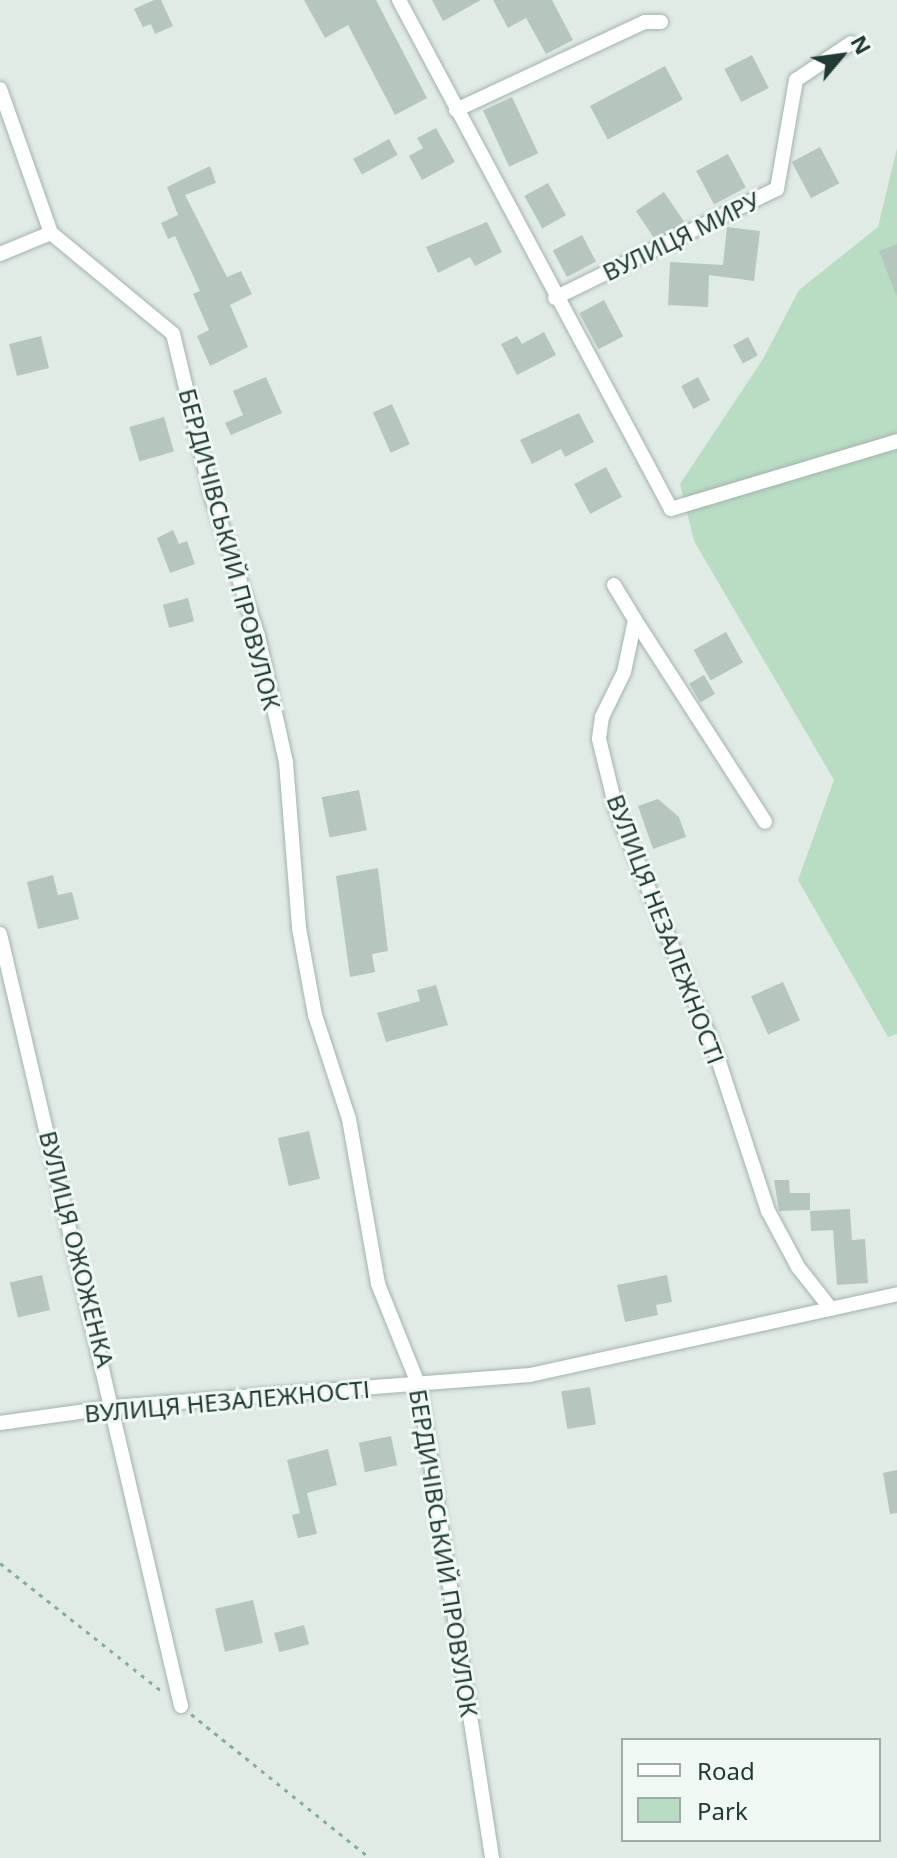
<!DOCTYPE html>
<meta charset="utf-8">
<style>
body{margin:0}
#map{position:relative;width:897px;height:1858px;overflow:hidden;background:#e0ebe6;font-family:"Noto Sans",sans-serif}
div>[style]{position:absolute}
[style*='--x']{left:calc(var(--x)*1px);top:calc(var(--y)*1px);width:calc(var(--w)*1px);rotate:calc(var(--a)*1deg)}
.green>*{inset:0;background:#b8ddc3}
.building>*{inset:0;background:#b5c6bf;transform-origin:0 0}
.path>*{height:3px;margin-top:-1.5px;transform-origin:0;background:repeating-linear-gradient(90deg,#80afa2 0 4px,transparent 0 10px)}
.roads{filter:drop-shadow(0 0 2px #a3b3ad) drop-shadow(0 0 2px #a3b3ad)}
.street>*{height:14px;margin:-7px;padding:0 7px;transform-origin:7px;border-radius:7px;background:#fff}
span{translate:-50% -50%;white-space:nowrap;text-align:center;line-height:1.15;-webkit-text-stroke:6px #f0f8f4;paint-order:stroke}
.street-label{font-size:24px;color:#203b35}
.legend{position:absolute;left:621px;top:1738px;width:260px;height:104px;box-sizing:border-box;background:#f0f8f4;border:2px solid #9daca8;margin:0;padding:10px 14px;list-style:none;font-size:24px;color:#203b35}
.legend li{display:flex;align-items:center;gap:16px;height:40px}
.legend b{width:40px;border:2px solid #9daca8}
.north{position:absolute;left:801px;top:16px;width:80px;height:80px;-webkit-text-stroke:6px #f0f8f4;paint-order:stroke;rotate:61deg;font-size:22px;font-weight:700;line-height:32px;text-align:center;color:#203b35}
.north::after{content:'';display:block;margin:auto;width:28px;height:36px;background:#203b35;clip-path:polygon(50% 0,100% 100%,50% 72%,0 100%)}
</style>
<div id="map">
<div class="green">
<i style="clip-path:polygon(897px 148px,897px 1034px,888px 1037px,798px 880px,834px 780px,694px 541px,680px 484px,763px 359px,799px 290px,878px 227px)"></i>
</div>
<div class="building">
<i style="clip-path:polygon(154px 0,161px 0,173px 26px,155px 34px,151px 24px,143px 27px,134px 9px)"></i>
<i style="clip-path:polygon(304px 0,376px 0,427px 98px,395px 115px,348px 25px,325px 38px)"></i>
<i style="clip-path:polygon(432px 0,481px 0,443px 21px)"></i>
<i style="clip-path:polygon(493px 0,552px 0,573px 40px,546px 54px,526px 18px,508px 28px)"></i>
<i style="left:752px;top:55px;width:37px;height:31px;rotate:63deg"></i>
<i style="left:665px;top:66px;width:38px;height:85px;rotate:62deg"></i>
<i style="left:512px;top:97px;width:62px;height:32px;rotate:65deg"></i>
<i style="clip-path:polygon(436px 128px,455px 162px,422px 180px,409px 156px,423px 148px,417px 138px)"></i>
<i style="left:389px;top:139px;width:18px;height:41px;rotate:61deg"></i>
<i style="left:820px;top:147px;width:41px;height:32px;rotate:62deg"></i>
<i style="left:728px;top:154px;width:38px;height:36px;rotate:62deg"></i>
<i style="clip-path:polygon(210px 166px,216px 183px,185px 195px,227px 277px,241px 271px,252px 294px,230px 305px,248px 347px,210px 366px,197px 336px,209px 330px,193px 294px,200px 291px,175px 236px,168px 239px,161px 223px,178px 215px,167px 187px)"></i>
<i style="left:548px;top:183px;width:37px;height:27px;rotate:61deg"></i>
<i style="left:664px;top:192px;width:36px;height:34px;rotate:56deg"></i>
<i style="clip-path:polygon(487px 222px,502px 252px,475px 266px,470px 257px,438px 273px,426px 247px)"></i>
<i style="clip-path:polygon(727px 227px,760px 231px,754px 281px,709px 275px,708px 307px,668px 305px,670px 262px,723px 265px)"></i>
<i style="left:582px;top:235px;width:30px;height:33px;rotate:62deg"></i>
<i style="clip-path:polygon(897px 244px,897px 295px,896px 295px,879px 251px)"></i>
<i style="left:604px;top:300px;width:41px;height:28px;rotate:62deg"></i>
<i style="clip-path:polygon(544px 332px,556px 355px,517px 375px,501px 344px,517px 336px,522px 344px)"></i>
<i style="left:41px;top:336px;width:33px;height:33px;rotate:76deg"></i>
<i style="left:748px;top:337px;width:21px;height:17px;rotate:62deg"></i>
<i style="clip-path:polygon(266px 377px,282px 413px,231px 435px,225px 423px,243px 415px,233px 391px)"></i>
<i style="left:698px;top:377px;width:26px;height:19px;rotate:62deg"></i>
<i style="left:392px;top:404px;width:44px;height:21px;rotate:66deg"></i>
<i style="clip-path:polygon(579px 413px,594px 442px,565px 457px,561px 449px,532px 464px,520px 440px)"></i>
<i style="left:164px;top:417px;width:36px;height:36px;rotate:74deg"></i>
<i style="left:606px;top:467px;width:34px;height:36px;rotate:62deg"></i>
<i style="clip-path:polygon(173px 530px,179px 544px,187px 541px,195px 564px,170px 573px,157px 538px)"></i>
<i style="left:188px;top:598px;width:24px;height:26px;rotate:75deg"></i>
<i style="left:726px;top:632px;width:35px;height:37px;rotate:61deg"></i>
<i style="left:704px;top:675px;width:22px;height:17px;rotate:60deg"></i>
<i style="left:359px;top:790px;width:41px;height:38px;rotate:79deg"></i>
<i style="clip-path:polygon(658px 799px,679px 817px,686px 837px,653px 849px,638px 806px)"></i>
<i style="clip-path:polygon(378px 868px,388px 951px,372px 954px,375px 972px,350px 977px,336px 876px)"></i>
<i style="clip-path:polygon(53px 875px,58px 895px,72px 892px,79px 919px,38px 929px,27px 882px)"></i>
<i style="left:783px;top:982px;width:42px;height:35px;rotate:66deg"></i>
<i style="clip-path:polygon(436px 985px,448px 1025px,386px 1042px,377px 1013px,420px 1001px,417px 990px)"></i>
<i style="left:309px;top:1131px;width:49px;height:32px;rotate:77deg"></i>
<i style="clip-path:polygon(774px 1180px,789px 1180px,790px 1193px,810px 1193px,810px 1210px,779px 1211px)"></i>
<i style="clip-path:polygon(850px 1209px,852px 1240px,865px 1239px,868px 1283px,837px 1285px,833px 1230px,811px 1231px,810px 1211px)"></i>
<i style="left:42px;top:1275px;width:36px;height:33px;rotate:77deg"></i>
<i style="clip-path:polygon(667px 1275px,672px 1302px,656px 1305px,658px 1315px,625px 1322px,617px 1285px)"></i>
<i style="left:590px;top:1387px;width:38px;height:29px;rotate:81deg"></i>
<i style="left:391px;top:1436px;width:30px;height:33px;rotate:78deg"></i>
<i style="clip-path:polygon(328px 1449px,337px 1485px,307px 1493px,317px 1534px,298px 1538px,292px 1515px,300px 1513px,287px 1460px)"></i>
<i style="clip-path:polygon(897px 1470px,897px 1513px,890px 1514px,883px 1473px)"></i>
<i style="left:253px;top:1600px;width:44px;height:39px;rotate:77deg"></i>
<i style="left:304px;top:1625px;width:20px;height:31px;rotate:75deg"></i>
</div>
<div class="path">
<i style="--x:0;--y:1563;--w:208;--a:38.4"></i>
<i style="--x:191;--y:1714;--w:230;--a:38.8"></i>
</div>
<div class="roads">
<div class="street">
<i style="--x:399;--y:0;--w:577;--a:61.88"></i>
<i style="--x:671;--y:509;--w:236;--a:-16.7"></i>
<i style="--x:0;--y:89;--w:153;--a:70.5"></i>
<i style="--x:456;--y:110;--w:208;--a:-25"></i>
<i style="--x:645;--y:22;--w:16;--a:0"></i>
<i style="--x:51;--y:233;--w:158;--a:39.6"></i>
<i style="--x:173;--y:334;--w:171;--a:76.5"></i>
<i style="--x:213;--y:500;--w:143;--a:71.7"></i>
<i style="--x:258;--y:636;--w:129;--a:77.5"></i>
<i style="--x:286;--y:762;--w:167;--a:85.5"></i>
<i style="--x:299;--y:928;--w:88;--a:79.6"></i>
<i style="--x:315;--y:1015;--w:109;--a:71.9"></i>
<i style="--x:349;--y:1119;--w:168;--a:80"></i>
<i style="--x:378;--y:1284;--w:110;--a:68.1"></i>
<i style="--x:419;--y:1386;--w:478;--a:81.2"></i>
<i style="--x:0;--y:254;--w:55;--a:-22.4"></i>
<i style="--x:555;--y:298;--w:247;--a:-26.2"></i>
<i style="--x:777;--y:189;--w:111;--a:-80.1"></i>
<i style="--x:796;--y:80;--w:66;--a:-33.9"></i>
<i style="--x:614;--y:585;--w:41;--a:59"></i>
<i style="--x:635;--y:620;--w:53;--a:101.9"></i>
<i style="--x:624;--y:672;--w:50;--a:116.1"></i>
<i style="--x:602;--y:717;--w:22;--a:98"></i>
<i style="--x:599;--y:739;--w:72;--a:76.3"></i>
<i style="--x:616;--y:809;--w:270;--a:67.8"></i>
<i style="--x:718;--y:1059;--w:160;--a:71.8"></i>
<i style="--x:768;--y:1211;--w:64;--a:61.8"></i>
<i style="--x:798;--y:1267;--w:53;--a:51.8"></i>
<i style="--x:635;--y:620;--w:240;--a:57.2"></i>
<i style="--x:0;--y:934;--w:793;--a:76.8"></i>
<i style="--x:0;--y:1423;--w:116;--a:-7.9"></i>
<i style="--x:115;--y:1407;--w:416;--a:-4.4"></i>
<i style="--x:530;--y:1375;--w:376;--a:-12.4"></i>
</div>
</div>
<div class="street-label">
<span style="left:681px;top:236px;rotate:-26deg">ВУЛИЦЯ МИРУ</span>
<span style="left:230px;top:549px;rotate:75deg">БЕРДИЧІВСЬКИЙ ПРОВУЛОК</span>
<span style="left:666px;top:929px;rotate:69deg">ВУЛИЦЯ НЕЗАЛЕЖНОСТІ</span>
<span style="left:77px;top:1249px;rotate:76deg">ВУЛИЦЯ ОЖОЖЕНКА</span>
<span style="left:227px;top:1401px;rotate:-5deg">ВУЛИЦЯ НЕЗАЛЕЖНОСТІ</span>
<span style="left:444px;top:1553px;rotate:81deg">БЕРДИЧІВСЬКИЙ ПРОВУЛОК</span>
</div>
<ul class="legend">
<li><b style="height:10px;background:#fff"></b>Road</li>
<li><b style="height:22px;background:#b8ddc3"></b>Park</li>
</ul>
<div class="north">N</div>
</div>
